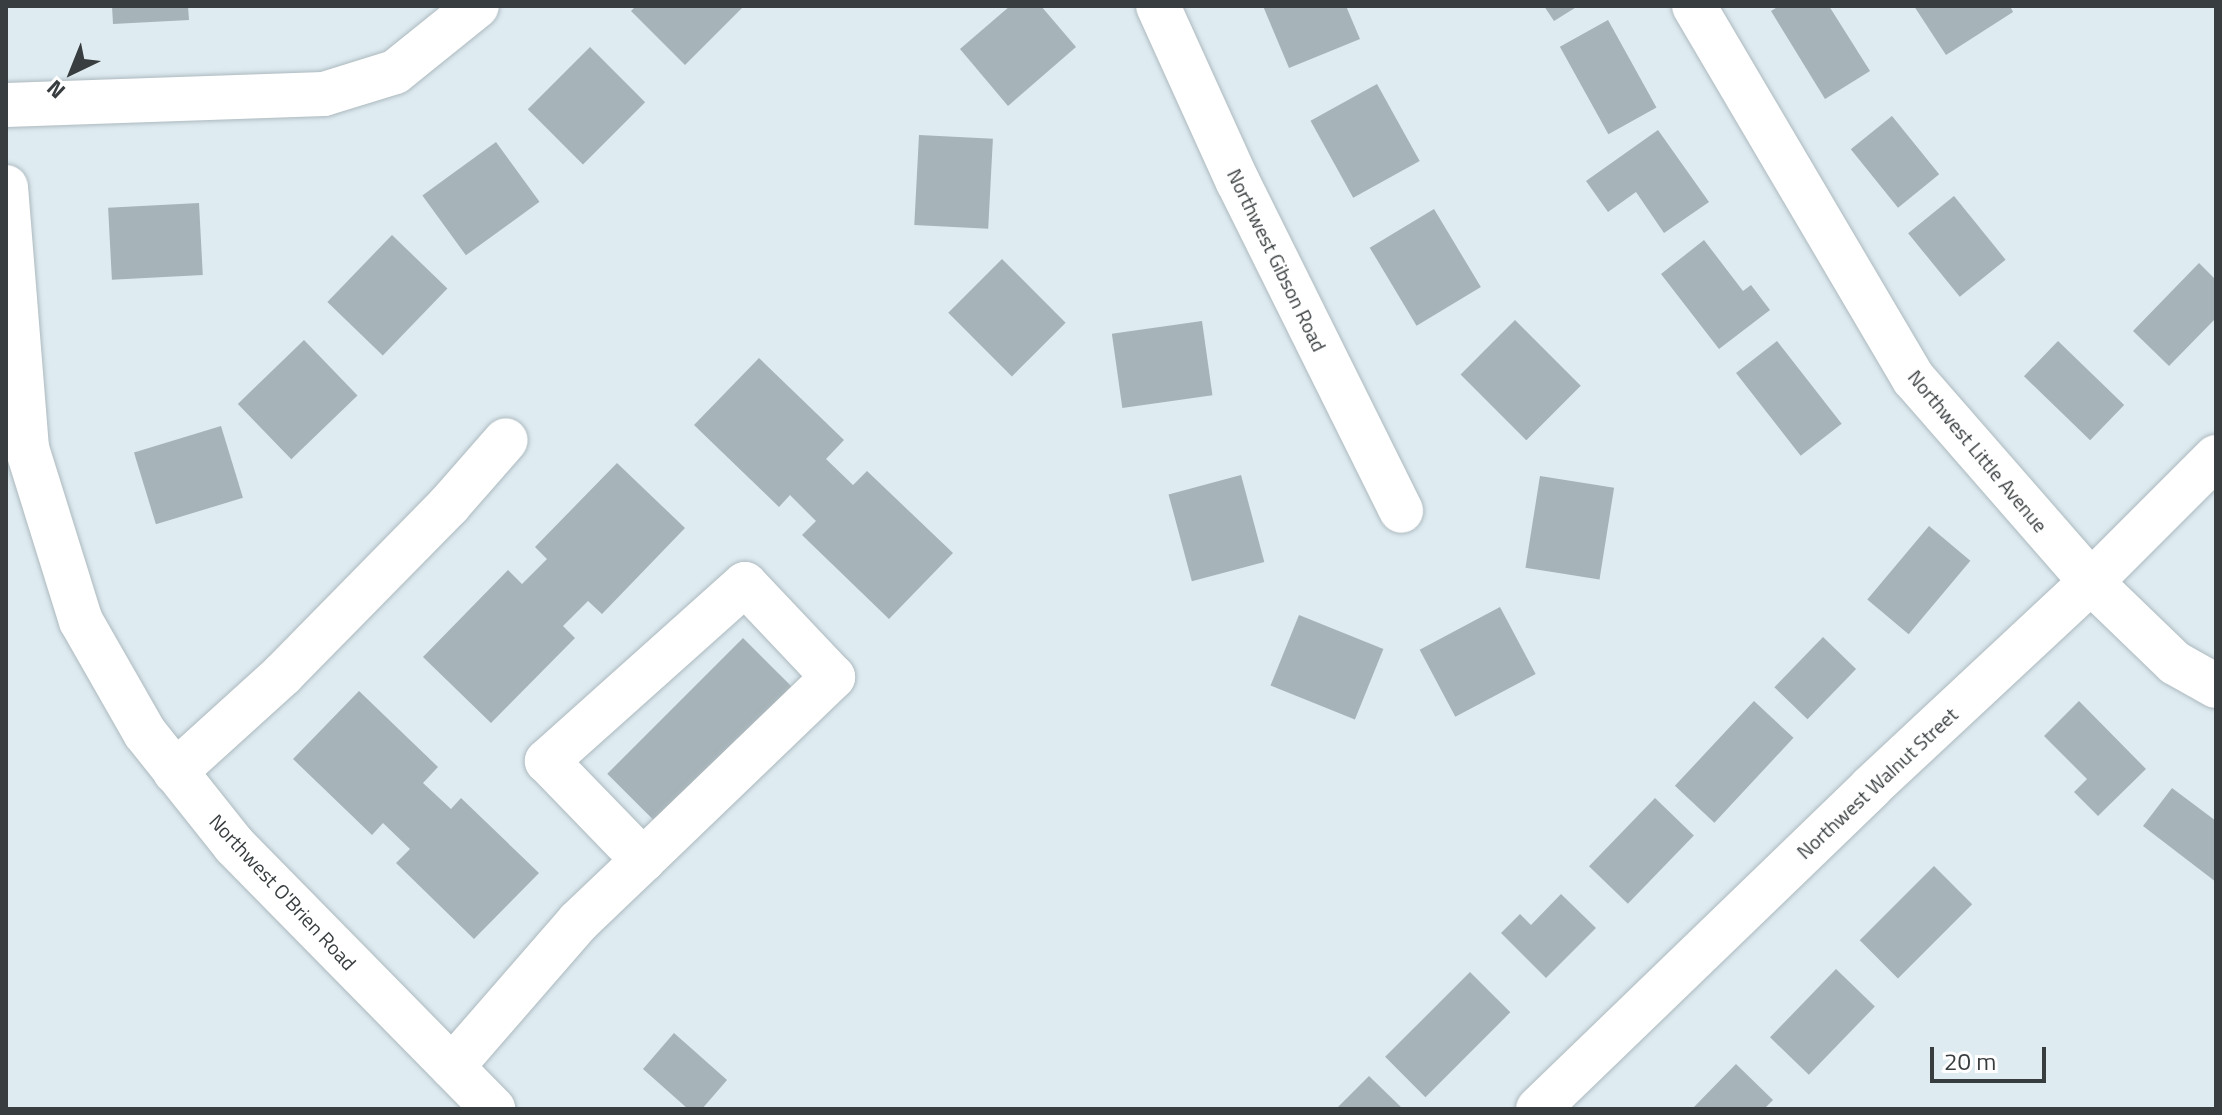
<!DOCTYPE html>
<style>
body{margin:0}
#map{position:relative;width:2222px;height:1115px;overflow:hidden;background:#deebf1;font-family:"Titillium Web",sans-serif}
div>[style]{position:absolute}
[style*='--x']{left:calc(var(--x)*1px);top:calc(var(--y)*1px);width:calc(var(--w)*1px);rotate:calc(var(--a)*1deg)}
.building>*{inset:0;background:#a6b3b8;transform-origin:0 0}
.roads{filter:drop-shadow(0 0 2px #acb9be) drop-shadow(0 0 2px #acb9be)}
.minor>*{height:44px;margin:-22px;padding:0 22px;transform-origin:22px;border-radius:22px;background:#fff}
span{translate:-50% -50%;white-space:nowrap;text-align:center;line-height:1.15;-webkit-text-stroke:6px #fff;paint-order:stroke}
.street-label{font-size:20px;color:#383d3f}
.frame{position:absolute;inset:0;border:8px solid #383d3f;pointer-events:none}
.north{position:absolute;left:32px;top:32px;width:80px;height:80px;-webkit-text-stroke:6px #fff;paint-order:stroke;rotate:223deg;font-size:22px;font-weight:700;line-height:32px;text-align:center;color:#383d3f}
.north::after{content:'';display:block;margin:auto;width:28px;height:36px;background:#383d3f;clip-path:polygon(50% 0,100% 100%,50% 72%,0 100%)}
.scale{position:absolute;left:1930px;top:1047px;width:116px;height:36px;box-sizing:border-box;border:4px solid #383d3f;border-top:0;padding-left:10px;font-size:24px;line-height:28px;white-space:nowrap;color:#383d3f;-webkit-text-stroke:6px #fff;paint-order:stroke}
</style>
<div id="map">
<div class="building">
<i style="clip-path:polygon(112px 6px,188px 6px,189px 20px,113px 24px)"></i>
<i style="clip-path:polygon(636px 6px,744px 6px,685px 65px,631px 11px)"></i>
<i style="clip-path:polygon(1010px 6px,1041px 6px,1076px 47px,1008px 106px,960px 49px)"></i>
<i style="clip-path:polygon(1263px 6px,1346px 6px,1360px 39px,1289px 68px)"></i>
<i style="clip-path:polygon(1544px 6px,1578px 6px,1554px 21px)"></i>
<i style="clip-path:polygon(1779px 6px,1829px 6px,1870px 71px,1825px 99px,1771px 11px)"></i>
<i style="clip-path:polygon(1914px 6px,2010px 6px,2013px 12px,1946px 55px)"></i>
<i style="left:1608px;top:20px;width:100px;height:55px;rotate:61deg"></i>
<i style="left:590px;top:47px;width:78px;height:88px;rotate:45deg"></i>
<i style="left:1377px;top:84px;width:88px;height:76px;rotate:61deg"></i>
<i style="left:1892px;top:116px;width:75px;height:53px;rotate:51deg"></i>
<i style="clip-path:polygon(1658px 130px,1709px 202px,1664px 233px,1636px 192px,1608px 212px,1586px 181px)"></i>
<i style="left:919px;top:135px;width:74px;height:90px;rotate:3deg"></i>
<i style="left:496px;top:142px;width:74px;height:91px;rotate:54deg"></i>
<i style="left:1954px;top:196px;width:82px;height:59px;rotate:51deg"></i>
<i style="left:199px;top:203px;width:72px;height:91px;rotate:87deg"></i>
<i style="left:1434px;top:209px;width:91px;height:75px;rotate:59deg"></i>
<i style="left:392px;top:235px;width:77px;height:93px;rotate:44deg"></i>
<i style="clip-path:polygon(1704px 240px,1743px 291px,1751px 285px,1770px 310px,1719px 349px,1661px 274px)"></i>
<i style="left:1002px;top:259px;width:90px;height:76px;rotate:45deg"></i>
<i style="clip-path:polygon(2199px 263px,2216px 280px,2216px 318px,2169px 366px,2133px 331px)"></i>
<i style="left:1515px;top:320px;width:93px;height:77px;rotate:45deg"></i>
<i style="left:1202px;top:321px;width:75px;height:91px;rotate:82deg"></i>
<i style="left:304px;top:340px;width:77px;height:92px;rotate:46deg"></i>
<i style="left:1777px;top:341px;width:105px;height:52px;rotate:52deg"></i>
<i style="left:2058px;top:341px;width:92px;height:49px;rotate:44deg"></i>
<i style="clip-path:polygon(759px 358px,844px 440px,826px 459px,853px 485px,867px 471px,953px 553px,889px 619px,802px 535px,816px 521px,790px 495px,779px 507px,694px 425px)"></i>
<i style="left:221px;top:426px;width:75px;height:91px;rotate:73deg"></i>
<i style="clip-path:polygon(617px 463px,685px 528px,602px 614px,588px 601px,563px 626px,575px 638px,491px 723px,423px 657px,508px 570px,522px 584px,547px 559px,535px 547px)"></i>
<i style="left:1241px;top:475px;width:90px;height:75px;rotate:75deg"></i>
<i style="left:1540px;top:476px;width:75px;height:93px;rotate:9deg"></i>
<i style="left:1929px;top:526px;width:54px;height:96px;rotate:40deg"></i>
<i style="left:1500px;top:607px;width:76px;height:91px;rotate:62deg"></i>
<i style="left:1299px;top:615px;width:91px;height:76px;rotate:22deg"></i>
<i style="left:1823px;top:637px;width:46px;height:70px;rotate:44deg"></i>
<i style="left:743px;top:638px;width:74px;height:192px;rotate:45deg"></i>
<i style="clip-path:polygon(359px 691px,438px 767px,423px 783px,451px 809px,461px 798px,539px 873px,474px 939px,396px 863px,410px 849px,383px 823px,372px 835px,293px 759px)"></i>
<i style="left:1754px;top:701px;width:54px;height:116px;rotate:43deg"></i>
<i style="clip-path:polygon(2079px 701px,2146px 769px,2098px 816px,2074px 792px,2087px 779px,2044px 736px)"></i>
<i style="clip-path:polygon(2172px 788px,2216px 821px,2216px 882px,2143px 826px)"></i>
<i style="left:1655px;top:798px;width:54px;height:95px;rotate:44deg"></i>
<i style="left:1934px;top:866px;width:54px;height:105px;rotate:45deg"></i>
<i style="clip-path:polygon(1561px 894px,1596px 928px,1546px 978px,1501px 933px,1520px 914px,1531px 925px)"></i>
<i style="left:1836px;top:969px;width:54px;height:95px;rotate:44deg"></i>
<i style="left:1470px;top:972px;width:57px;height:120px;rotate:45deg"></i>
<i style="clip-path:polygon(674px 1033px,727px 1080px,702px 1109px,688px 1109px,643px 1069px)"></i>
<i style="clip-path:polygon(1736px 1064px,1773px 1100px,1764px 1109px,1692px 1109px)"></i>
<i style="clip-path:polygon(1369px 1076px,1403px 1109px,1336px 1109px)"></i>
</div>
<div class="roads">
<div class="minor">
<i style="--x:1158;--y:6;--w:193;--a:65.6"></i>
<i style="--x:1238;--y:182;--w:367;--a:63.6"></i>
<i style="--x:1694;--y:6;--w:433;--a:59.5"></i>
<i style="--x:1914;--y:379;--w:269;--a:48.9"></i>
<i style="--x:2091;--y:582;--w:117;--a:44"></i>
<i style="--x:2175;--y:663;--w:47;--a:29.3"></i>
<i style="--x:6;--y:105;--w:318;--a:-2"></i>
<i style="--x:324;--y:94;--w:74;--a:-17.2"></i>
<i style="--x:395;--y:72;--w:105;--a:-38.8"></i>
<i style="--x:6;--y:187;--w:262;--a:85.4"></i>
<i style="--x:27;--y:448;--w:181;--a:72.7"></i>
<i style="--x:81;--y:621;--w:129;--a:60.3"></i>
<i style="--x:145;--y:733;--w:143;--a:51.5"></i>
<i style="--x:234;--y:845;--w:370;--a:45.5"></i>
<i style="--x:175;--y:772;--w:146;--a:-42.2"></i>
<i style="--x:283;--y:674;--w:237;--a:-45.5"></i>
<i style="--x:449;--y:505;--w:86;--a:-48.8"></i>
<i style="--x:452;--y:1067;--w:192;--a:-49"></i>
<i style="--x:578;--y:922;--w:90;--a:-43.6"></i>
<i style="--x:643;--y:860;--w:264;--a:-43.9"></i>
<i style="--x:833;--y:677;--w:128;--a:-133.4"></i>
<i style="--x:745;--y:584;--w:266;--a:138.2"></i>
<i style="--x:547;--y:761;--w:138;--a:45.9"></i>
<i style="--x:1538;--y:1109;--w:463;--a:-44"></i>
<i style="--x:1871;--y:787;--w:301;--a:-43"></i>
<i style="--x:2091;--y:582;--w:177;--a:-45"></i>
</div>
</div>
<div class="street-label">
<span style="left:1277px;top:260px;rotate:64deg">Northwest Gibson Road</span>
<span style="left:1978px;top:451px;rotate:50deg">Northwest Little Avenue</span>
<span style="left:1877px;top:783px;rotate:-43deg">Northwest Walnut Street</span>
<span style="left:283px;top:892px;rotate:47deg">Northwest O'Brien Road</span>
</div>
<div class="frame"></div>
<div class="north">N</div>
<div class="scale">20 m</div>
</div>
